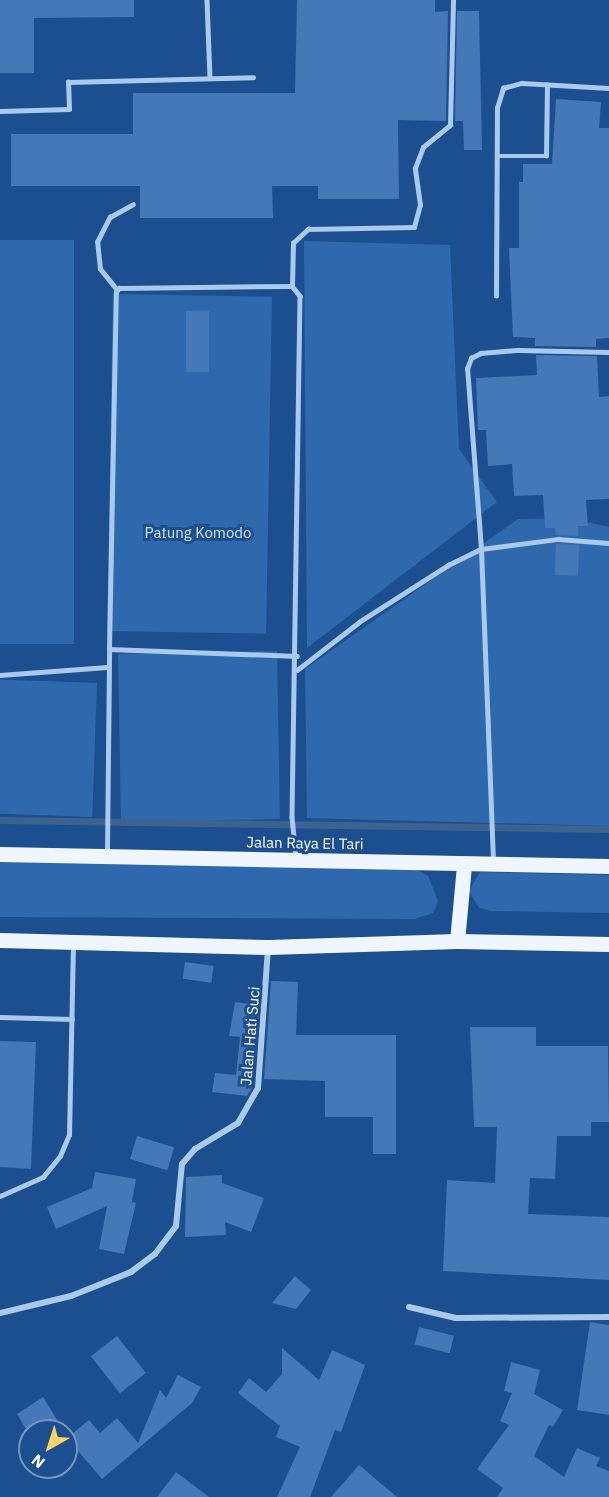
<!DOCTYPE html>
<style>
body{margin:0}
#map{position:relative;width:609px;height:1497px;overflow:hidden;background:#1b4f8f;font-family:"IBM Plex Sans",sans-serif}
div>[style]{position:absolute}
[style*='--x']{left:calc(var(--x)*1px);top:calc(var(--y)*1px);width:calc(var(--w)*1px);rotate:calc(var(--a)*1deg)}
.green>*{inset:0;background:#2e69ad;transform-origin:0 0}
.stream>*{height:7px;margin:-3.5px;padding:0 3.5px;transform-origin:3.5px;border-radius:3.5px;background:#3c6290}
.building>*{inset:0;background:#4478b7;transform-origin:0 0}
.lane>*{height:4.5px;margin:-2.25px;padding:0 2.25px;transform-origin:2.25px;border-radius:2.25px;background:#a9c9ee}
.street>*{height:6px;margin:-3px;padding:0 3px;transform-origin:3px;border-radius:3px;background:#a9c9ee}
.primary>*{height:15px;margin:-7.5px;padding:0 7.5px;transform-origin:7.5px;border-radius:7.5px;background:#f0f6ff}
span{translate:-50% -50%;white-space:nowrap;text-align:center;line-height:1.15;-webkit-text-stroke:6px #1b4f8f;paint-order:stroke}
.park-label{font-size:15px;color:#cfe3fa}
.street-label{font-size:15px;color:#fff}
.north{position:absolute;left:18px;top:1419px;width:60px;height:60px;box-sizing:border-box;background:#1b4f8f;border:2px solid #7695bc;border-radius:50%;rotate:219deg;font-size:16px;font-weight:700;line-height:24px;text-align:center;color:#fff}
.north::after{content:'';display:block;margin:auto;width:21px;height:27px;background:#ffd166;clip-path:polygon(50% 0,100% 100%,50% 72%,0 100%)}
</style>
<div id="map">
<div class="green">
<i style="left:0;top:240px;width:74px;height:404px"></i>
<i style="clip-path:polygon(304px 241px,450px 245px,459px 449px,497px 502px,307px 648px)"></i>
<i style="left:113px;top:294px;width:159px;height:337px;rotate:1deg"></i>
<i style="clip-path:polygon(569px 518px,609px 527px,609px 826px,307px 818px,305px 669px,518px 519px)"></i>
<i style="left:277px;top:651px;width:168px;height:159px;rotate:89deg"></i>
<i style="left:97px;top:683px;width:134px;height:97px;rotate:92deg"></i>
<i style="clip-path:polygon(0 860px,418px 870px,428px 876px,438px 901px,433px 913px,415px 919px,0 917px)"></i>
<i style="clip-path:polygon(480px 872px,609px 875px,609px 913px,491px 911px,479px 908px,469px 891px)"></i>
</div>
<div class="stream">
<i style="--x:0;--y:820;--w:609;--a:0.85"></i>
</div>
<div class="building">
<i style="clip-path:polygon(0 0,134px 0,134px 17px,34px 18px,34px 73px,0 73px)"></i>
<i style="clip-path:polygon(297px 0,435px 0,435px 12px,448px 11px,446px 121px,398px 120px,399px 199px,318px 199px,318px 186px,272px 186px,273px 218px,140px 218px,140px 186px,11px 186px,11px 134px,133px 134px,133px 93px,295px 93px)"></i>
<i style="clip-path:polygon(457px 11px,479px 11px,482px 150px,464px 150px,463px 121px,455px 121px)"></i>
<i style="clip-path:polygon(556px 99px,601px 102px,599px 128px,609px 128px,609px 338px,596px 339px,596px 347px,535px 346px,535px 338px,513px 337px,509px 248px,519px 248px,519px 182px,523px 182px,523px 164px,552px 164px)"></i>
<i style="left:186px;top:311px;width:23px;height:61px"></i>
<i style="clip-path:polygon(536px 355px,597px 356px,599px 397px,609px 396px,609px 499px,586px 500px,588px 526px,578px 526px,578px 536px,556px 535px,555px 528px,545px 528px,543px 495px,514px 496px,512px 464px,488px 466px,486px 430px,478px 430px,476px 378px,537px 375px)"></i>
<i style="left:556px;top:544px;width:23px;height:31px;rotate:2deg"></i>
<i style="left:185px;top:962px;width:29px;height:17px;rotate:8deg"></i>
<i style="clip-path:polygon(271px 981px,298px 982px,296px 1035px,396px 1035px,396px 1154px,373px 1154px,373px 1117px,325px 1117px,325px 1081px,264px 1079px)"></i>
<i style="clip-path:polygon(235px 1002px,259px 1005px,253px 1086px,247px 1096px,212px 1092px,215px 1073px,236px 1075px,240px 1037px,229px 1036px)"></i>
<i style="clip-path:polygon(470px 1027px,536px 1027px,536px 1046px,608px 1046px,609px 1122px,591px 1122px,591px 1136px,557px 1136px,555px 1179px,530px 1178px,528px 1214px,609px 1217px,609px 1280px,443px 1271px,447px 1180px,495px 1183px,497px 1127px,474px 1127px)"></i>
<i style="clip-path:polygon(0 1041px,36px 1042px,31px 1169px,0 1167px)"></i>
<i style="left:137px;top:1136px;width:39px;height:24px;rotate:17deg"></i>
<i style="clip-path:polygon(95px 1172px,136px 1179px,132px 1202px,136px 1203px,124px 1254px,99px 1249px,107px 1206px,56px 1229px,47px 1207px,92px 1188px)"></i>
<i style="clip-path:polygon(222px 1175px,222px 1183px,264px 1198px,251px 1232px,225px 1222px,226px 1235px,185px 1237px,186px 1177px)"></i>
<i style="clip-path:polygon(295px 1276px,311px 1290px,296px 1309px,272px 1303px)"></i>
<i style="clip-path:polygon(590px 1322px,609px 1325px,609px 1415px,577px 1410px)"></i>
<i style="left:419px;top:1327px;width:36px;height:18px;rotate:14deg"></i>
<i style="left:117px;top:1336px;width:47px;height:33px;rotate:52deg"></i>
<i style="clip-path:polygon(282px 1348px,319px 1380px,332px 1350px,365px 1365px,341px 1432px,335px 1430px,310px 1497px,277px 1497px,300px 1447px,276px 1437px,280px 1426px,238px 1393px,249px 1378px,266px 1392px,282px 1374px)"></i>
<i style="clip-path:polygon(511px 1362px,540px 1370px,534px 1394px,563px 1410px,553px 1427px,549px 1425px,534px 1456px,564px 1477px,577px 1448px,600px 1458px,596px 1466px,609px 1471px,609px 1497px,497px 1497px,503px 1488px,477px 1469px,509px 1425px,500px 1421px,512px 1393px,504px 1391px)"></i>
<i style="clip-path:polygon(178px 1375px,201px 1387px,192px 1403px,102px 1479px,67px 1438px,89px 1420px,100px 1433px,117px 1418px,138px 1443px,160px 1390px,166px 1398px)"></i>
<i style="clip-path:polygon(43px 1397px,64px 1431px,27px 1431px,17px 1414px)"></i>
<i style="clip-path:polygon(359px 1465px,397px 1497px,331px 1497px)"></i>
<i style="clip-path:polygon(176px 1472px,209px 1497px,157px 1497px)"></i>
</div>
<div class="lane">
<i style="--x:207;--y:0;--w:78;--a:87.8"></i>
<i style="--x:0;--y:111;--w:69;--a:-1.7"></i>
<i style="--x:69;--y:109;--w:27;--a:-92"></i>
<i style="--x:68;--y:82;--w:185;--a:-1.5"></i>
<i style="--x:497;--y:156;--w:49;--a:0"></i>
<i style="--x:546;--y:156;--w:71;--a:-89.2"></i>
<i style="--x:292;--y:286;--w:43;--a:-88.7"></i>
<i style="--x:293;--y:243;--w:21;--a:-43"></i>
<i style="--x:308;--y:229;--w:106;--a:-1.1"></i>
<i style="--x:414;--y:227;--w:23;--a:-75"></i>
<i style="--x:420;--y:205;--w:37;--a:-98"></i>
<i style="--x:415;--y:168;--w:22;--a:-69"></i>
<i style="--x:423;--y:147;--w:35;--a:-39"></i>
<i style="--x:450;--y:125;--w:125;--a:-88.6"></i>
<i style="--x:117;--y:290;--w:27;--a:-129"></i>
<i style="--x:100;--y:269;--w:27;--a:-96"></i>
<i style="--x:97;--y:242;--w:28;--a:-63"></i>
<i style="--x:110;--y:217;--w:26;--a:-29"></i>
<i style="--x:496;--y:296;--w:188;--a:-89.7"></i>
<i style="--x:497;--y:108;--w:21;--a:-73"></i>
<i style="--x:503;--y:88;--w:20;--a:-15"></i>
<i style="--x:522;--y:83;--w:87;--a:3.3"></i>
<i style="--x:109;--y:649;--w:357;--a:-88.9"></i>
<i style="--x:116;--y:292;--w:5;--a:-53"></i>
<i style="--x:119;--y:288;--w:173;--a:-0.7"></i>
<i style="--x:292;--y:286;--w:13;--a:51"></i>
<i style="--x:300;--y:296;--w:521;--a:90.88"></i>
<i style="--x:292;--y:817;--w:40;--a:84.3"></i>
<i style="--x:297;--y:670;--w:78;--a:-37.7"></i>
<i style="--x:359;--y:622;--w:106;--a:-32.6"></i>
<i style="--x:448;--y:565;--w:37;--a:-26"></i>
<i style="--x:481;--y:549;--w:78;--a:-7.4"></i>
<i style="--x:558;--y:539;--w:51;--a:4.5"></i>
<i style="--x:0;--y:675;--w:107;--a:-4.3"></i>
<i style="--x:107;--y:852;--w:203;--a:-89.4"></i>
<i style="--x:109;--y:649;--w:188;--a:2.1"></i>
<i style="--x:493;--y:861;--w:312;--a:-92.2"></i>
<i style="--x:481;--y:549;--w:181;--a:-94.4"></i>
<i style="--x:467;--y:369;--w:12;--a:-70"></i>
<i style="--x:471;--y:358;--w:11;--a:-27"></i>
<i style="--x:481;--y:353;--w:38;--a:-5"></i>
<i style="--x:519;--y:350;--w:90;--a:1.3"></i>
<i style="--x:0;--y:1017;--w:72;--a:1.6"></i>
<i style="--x:0;--y:1196;--w:47;--a:-23.8"></i>
<i style="--x:43;--y:1177;--w:27;--a:-51"></i>
<i style="--x:60;--y:1156;--w:23;--a:-67"></i>
<i style="--x:69;--y:1135;--w:191;--a:-88.8"></i>
</div>
<div class="street">
<i style="--x:409;--y:1307;--w:48;--a:13.2"></i>
<i style="--x:456;--y:1318;--w:153;--a:-0.4"></i>
<i style="--x:0;--y:1313;--w:73;--a:-13.5"></i>
<i style="--x:71;--y:1296;--w:65;--a:-21.8"></i>
<i style="--x:131;--y:1272;--w:30;--a:-37"></i>
<i style="--x:155;--y:1254;--w:35;--a:-53"></i>
<i style="--x:176;--y:1226;--w:62;--a:-84.5"></i>
<i style="--x:182;--y:1164;--w:20;--a:-49"></i>
<i style="--x:195;--y:1149;--w:50;--a:-31.2"></i>
<i style="--x:238;--y:1123;--w:40;--a:-60.3"></i>
<i style="--x:258;--y:1088;--w:139;--a:-85.9"></i>
</div>
<div class="primary">
<i style="--x:0;--y:854;--w:609;--a:1.13"></i>
<i style="--x:0;--y:940;--w:268;--a:1.5"></i>
<i style="--x:268;--y:947;--w:189;--a:-1.8"></i>
<i style="--x:457;--y:941;--w:152;--a:1.1"></i>
<i style="--x:457;--y:941;--w:75;--a:-84.7"></i>
</div>
<div class="park-label">
<span style="left:198px;top:533px">Patung Komodo</span>
</div>
<div class="street-label">
<span style="left:305px;top:843px;rotate:1deg">Jalan Raya El Tari</span>
<span style="left:250px;top:1036px;rotate:-85deg">Jalan Hati Suci</span>
</div>
<div class="north">N</div>
</div>
